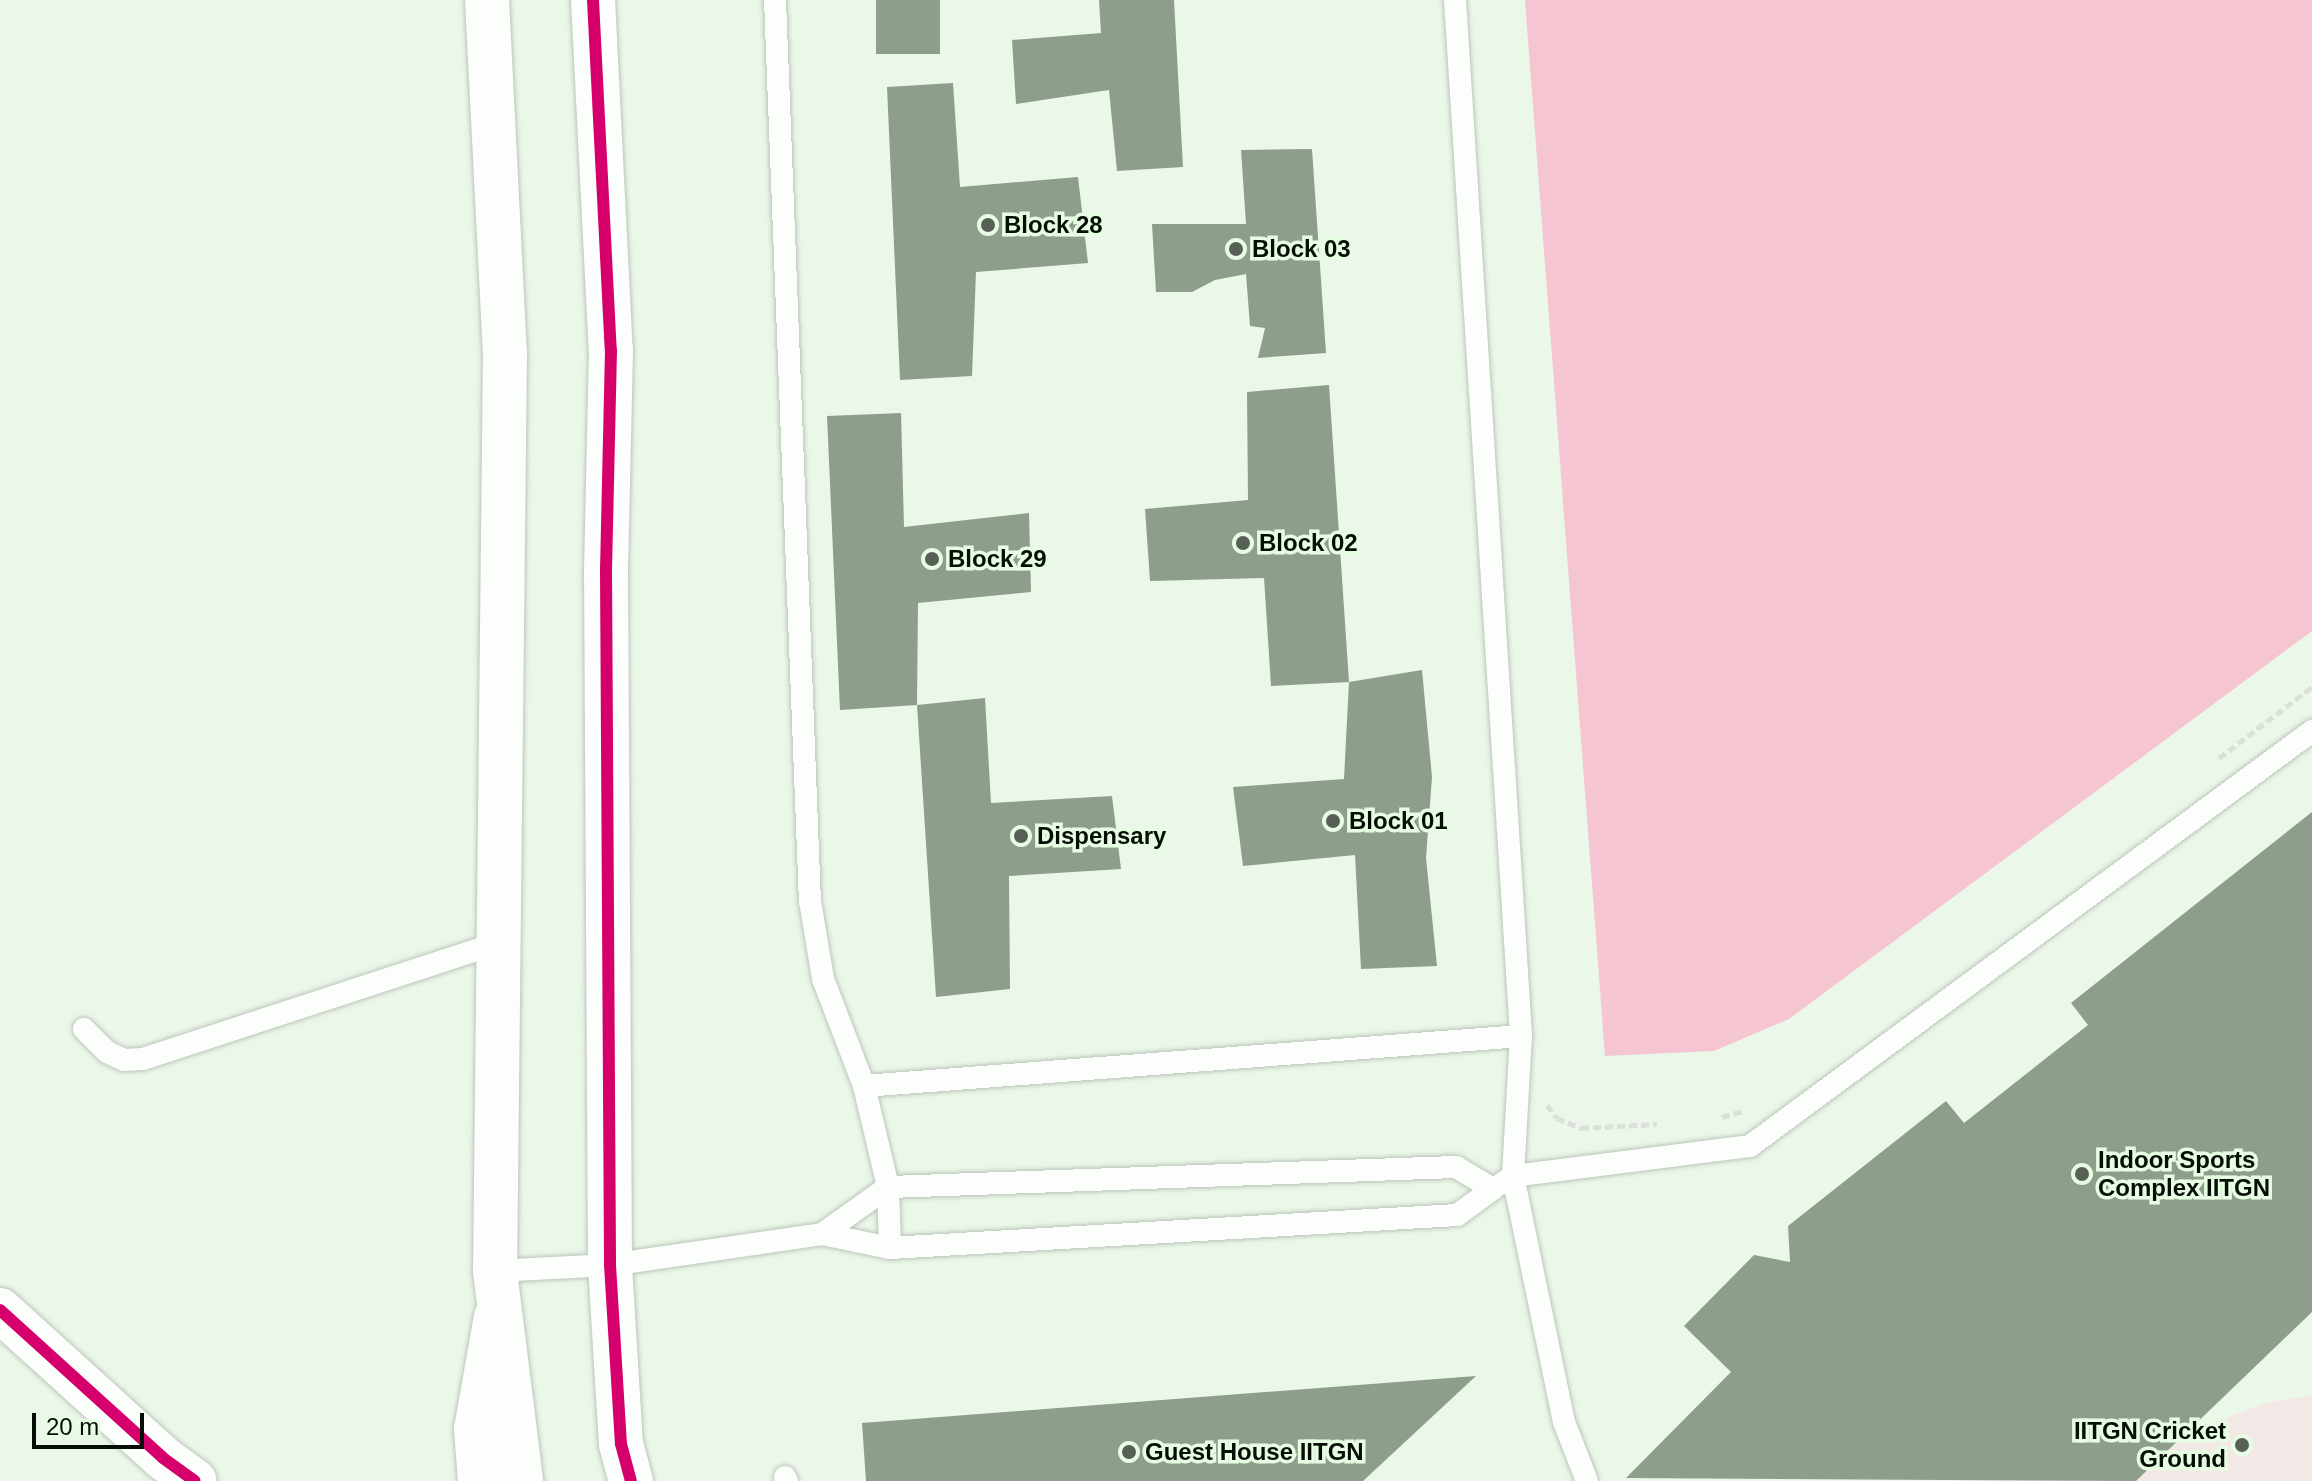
<!DOCTYPE html>
<style>
body{margin:0}
#map{position:relative;width:2312px;height:1481px;overflow:hidden;background:#ebf7e9;font-family:Helvetica,sans-serif}
div>[style]{position:absolute}
[style*='--x']{left:calc(var(--x)*1px);top:calc(var(--y)*1px);width:calc(var(--w)*1px);rotate:calc(var(--a)*1deg)}
.green>*{inset:0;background:#f2e8e6}
.forest>*{inset:0;background:#f5c6d1}
.building>*{inset:0;background:#8d9e8a;transform-origin:0 0}
.path>*{height:5px;margin-top:-2.5px;transform-origin:0;background:repeating-linear-gradient(90deg,#dcdfdb 0 8px,transparent 0 12px)}
.roads{filter:drop-shadow(0 0 2px #bcc6bb) drop-shadow(0 0 2px #bcc6bb)}
.lane>*{height:22px;margin:-11px;padding:0 11px;transform-origin:11px;border-radius:11px;background:#fcfefc}
.street>*{height:44px;margin:-22px;padding:0 22px;transform-origin:22px;border-radius:22px;background:#fcfefc}
.secondary>*{height:44px;margin:-22px;padding:0 22px;transform-origin:22px;border-radius:22px;background:#fcfefc}
.cycleway>*{height:12px;margin:-6px;padding:0 6px;transform-origin:6px;border-radius:6px;background:#d6006c}
.dots>*{width:22px;height:22px;translate:-50% -50%;box-sizing:border-box;border:4px solid #e7fde3;border-radius:50%}
span{translate:-50% -50%;white-space:nowrap;text-align:center;line-height:1.15;-webkit-text-stroke:7px #e7fde3;paint-order:stroke}
.poi-label{font-size:24px;color:#070e06;font-weight:700}
.left{translate:0 -50%;text-align:left}
.right{translate:-100% -50%;text-align:right}
.scale{position:absolute;left:32px;top:1413px;width:112px;height:36px;box-sizing:border-box;border:4px solid #070e06;border-top:0;padding-left:10px;font-size:24px;line-height:28px;white-space:nowrap;color:#070e06;-webkit-text-stroke:6px #e7fde3;paint-order:stroke}
</style>
<div id="map">
<div class="green">
<i style="clip-path:polygon(2312px 1395px,2312px 1481px,2122px 1481px,2201px 1427px,2265px 1403px)"></i>
</div>
<div class="forest">
<i style="clip-path:polygon(1525px 0,2312px 0,2312px 631px,1789px 1019px,1714px 1051px,1605px 1056px)"></i>
</div>
<div class="building">
<i style="left:876px;top:0;width:64px;height:54px"></i>
<i style="clip-path:polygon(1099px 0,1174px 0,1183px 167px,1117px 171px,1109px 90px,1016px 104px,1012px 40px,1101px 33px)"></i>
<i style="clip-path:polygon(953px 83px,960px 187px,1078px 177px,1088px 263px,976px 272px,972px 376px,900px 380px,887px 87px)"></i>
<i style="clip-path:polygon(1312px 149px,1326px 353px,1258px 358px,1265px 328px,1250px 326px,1246px 274px,1215px 280px,1192px 292px,1156px 292px,1152px 224px,1246px 224px,1241px 150px)"></i>
<i style="clip-path:polygon(1329px 385px,1349px 682px,1271px 686px,1264px 578px,1150px 581px,1145px 509px,1248px 500px,1247px 392px)"></i>
<i style="clip-path:polygon(901px 413px,904px 527px,1029px 513px,1031px 592px,918px 603px,917px 705px,840px 710px,827px 416px)"></i>
<i style="clip-path:polygon(1422px 670px,1432px 777px,1426px 858px,1437px 966px,1361px 969px,1355px 855px,1243px 866px,1233px 787px,1344px 779px,1349px 682px)"></i>
<i style="clip-path:polygon(985px 698px,991px 803px,1112px 796px,1121px 869px,1009px 876px,1010px 989px,936px 997px,917px 705px)"></i>
<i style="clip-path:polygon(2312px 812px,2312px 1312px,2136px 1481px,1626px 1478px,1731px 1372px,1684px 1326px,1754px 1255px,1790px 1262px,1788px 1226px,1946px 1101px,1964px 1123px,2088px 1025px,2071px 1003px)"></i>
<i style="clip-path:polygon(1476px 1376px,1363px 1481px,866px 1481px,862px 1423px)"></i>
</div>
<div class="path">
<i style="--x:2219;--y:758;--w:117;--a:-37.4"></i>
<i style="--x:1547;--y:1105;--w:16;--a:52"></i>
<i style="--x:1557;--y:1118;--w:26;--a:23"></i>
<i style="--x:1581;--y:1128;--w:76;--a:-3"></i>
<i style="--x:1722;--y:1117;--w:22;--a:-16"></i>
</div>
<div class="roads">
<div class="lane">
<i style="--x:775;--y:0;--w:902;--a:87.78"></i>
<i style="--x:810;--y:901;--w:79;--a:80.5"></i>
<i style="--x:823;--y:979;--w:115;--a:69"></i>
<i style="--x:864;--y:1086;--w:104;--a:76.6"></i>
<i style="--x:888;--y:1187;--w:61;--a:88.1"></i>
<i style="--x:1455;--y:0;--w:1038;--a:86.35"></i>
<i style="--x:1521;--y:1036;--w:140;--a:93.3"></i>
<i style="--x:1513;--y:1176;--w:251;--a:78.3"></i>
<i style="--x:1564;--y:1422;--w:63;--a:68.7"></i>
<i style="--x:84;--y:1029;--w:33;--a:45"></i>
<i style="--x:107;--y:1052;--w:19;--a:25"></i>
<i style="--x:124;--y:1060;--w:19;--a:-3"></i>
<i style="--x:143;--y:1059;--w:370;--a:-18.1"></i>
<i style="--x:864;--y:1086;--w:659;--a:-4.35"></i>
<i style="--x:1501;--y:1184;--w:14;--a:-34"></i>
<i style="--x:1513;--y:1176;--w:239;--a:-7.2"></i>
<i style="--x:1750;--y:1146;--w:699;--a:-36.44"></i>
<i style="--x:495;--y:1271;--w:115;--a:-3"></i>
<i style="--x:610;--y:1265;--w:214;--a:-8.3"></i>
<i style="--x:822;--y:1234;--w:69;--a:11.6"></i>
<i style="--x:890;--y:1248;--w:568;--a:-3.33"></i>
<i style="--x:1457;--y:1215;--w:44;--a:-35.8"></i>
<i style="--x:1493;--y:1189;--w:43;--a:-149.3"></i>
<i style="--x:1456;--y:1167;--w:568;--a:177.98"></i>
<i style="--x:888;--y:1187;--w:81;--a:144.5"></i>
<i style="--x:785;--y:1477;--w:4;--a:63"></i>
</div>
<div class="street">
<i style="--x:0;--y:1310;--w:220;--a:42.2"></i>
<i style="--x:163;--y:1458;--w:39;--a:36"></i>
<i style="--x:480;--y:1481;--w:52;--a:-94.4"></i>
<i style="--x:476;--y:1429;--w:114;--a:-79.9"></i>
</div>
<div class="secondary">
<i style="--x:487;--y:0;--w:352;--a:87.1"></i>
<i style="--x:505;--y:352;--w:919;--a:90.62"></i>
<i style="--x:495;--y:1271;--w:212;--a:82.9"></i>
<i style="--x:593;--y:0;--w:350;--a:87.1"></i>
<i style="--x:611;--y:350;--w:218;--a:91.3"></i>
<i style="--x:606;--y:568;--w:697;--a:89.67"></i>
<i style="--x:610;--y:1265;--w:179;--a:86.5"></i>
<i style="--x:621;--y:1444;--w:38;--a:75"></i>
</div>
</div>
<div class="cycleway">
<i style="--x:593;--y:0;--w:350;--a:87.1"></i>
<i style="--x:611;--y:350;--w:218;--a:91.3"></i>
<i style="--x:606;--y:568;--w:697;--a:89.67"></i>
<i style="--x:610;--y:1265;--w:179;--a:86.5"></i>
<i style="--x:621;--y:1444;--w:38;--a:75"></i>
<i style="--x:0;--y:1310;--w:220;--a:42.2"></i>
<i style="--x:163;--y:1458;--w:39;--a:36"></i>
</div>
<div class="dots">
<i style="left:988px;top:225px;background:#576055"></i>
<i style="left:1236px;top:249px;background:#576055"></i>
<i style="left:1243px;top:543px;background:#576055"></i>
<i style="left:932px;top:559px;background:#576055"></i>
<i style="left:1333px;top:821px;background:#576055"></i>
<i style="left:1021px;top:836px;background:#576055"></i>
<i style="left:2082px;top:1174px;background:#576055"></i>
<i style="left:2242px;top:1445px;background:#576055"></i>
<i style="left:1129px;top:1452px;background:#576055"></i>
</div>
<div class="poi-label">
<span class="left" style="left:1004px;top:225px">Block 28</span>
<span class="left" style="left:1252px;top:249px">Block 03</span>
<span class="left" style="left:1259px;top:543px">Block 02</span>
<span class="left" style="left:948px;top:559px">Block 29</span>
<span class="left" style="left:1349px;top:821px">Block 01</span>
<span class="left" style="left:1037px;top:836px">Dispensary</span>
<span class="left" style="left:2098px;top:1174px">Indoor Sports<br>Complex IITGN</span>
<span class="right" style="left:2226px;top:1445px">IITGN Cricket<br>Ground</span>
<span class="left" style="left:1145px;top:1452px">Guest House IITGN</span>
</div>
<div class="scale">20 m</div>
</div>
